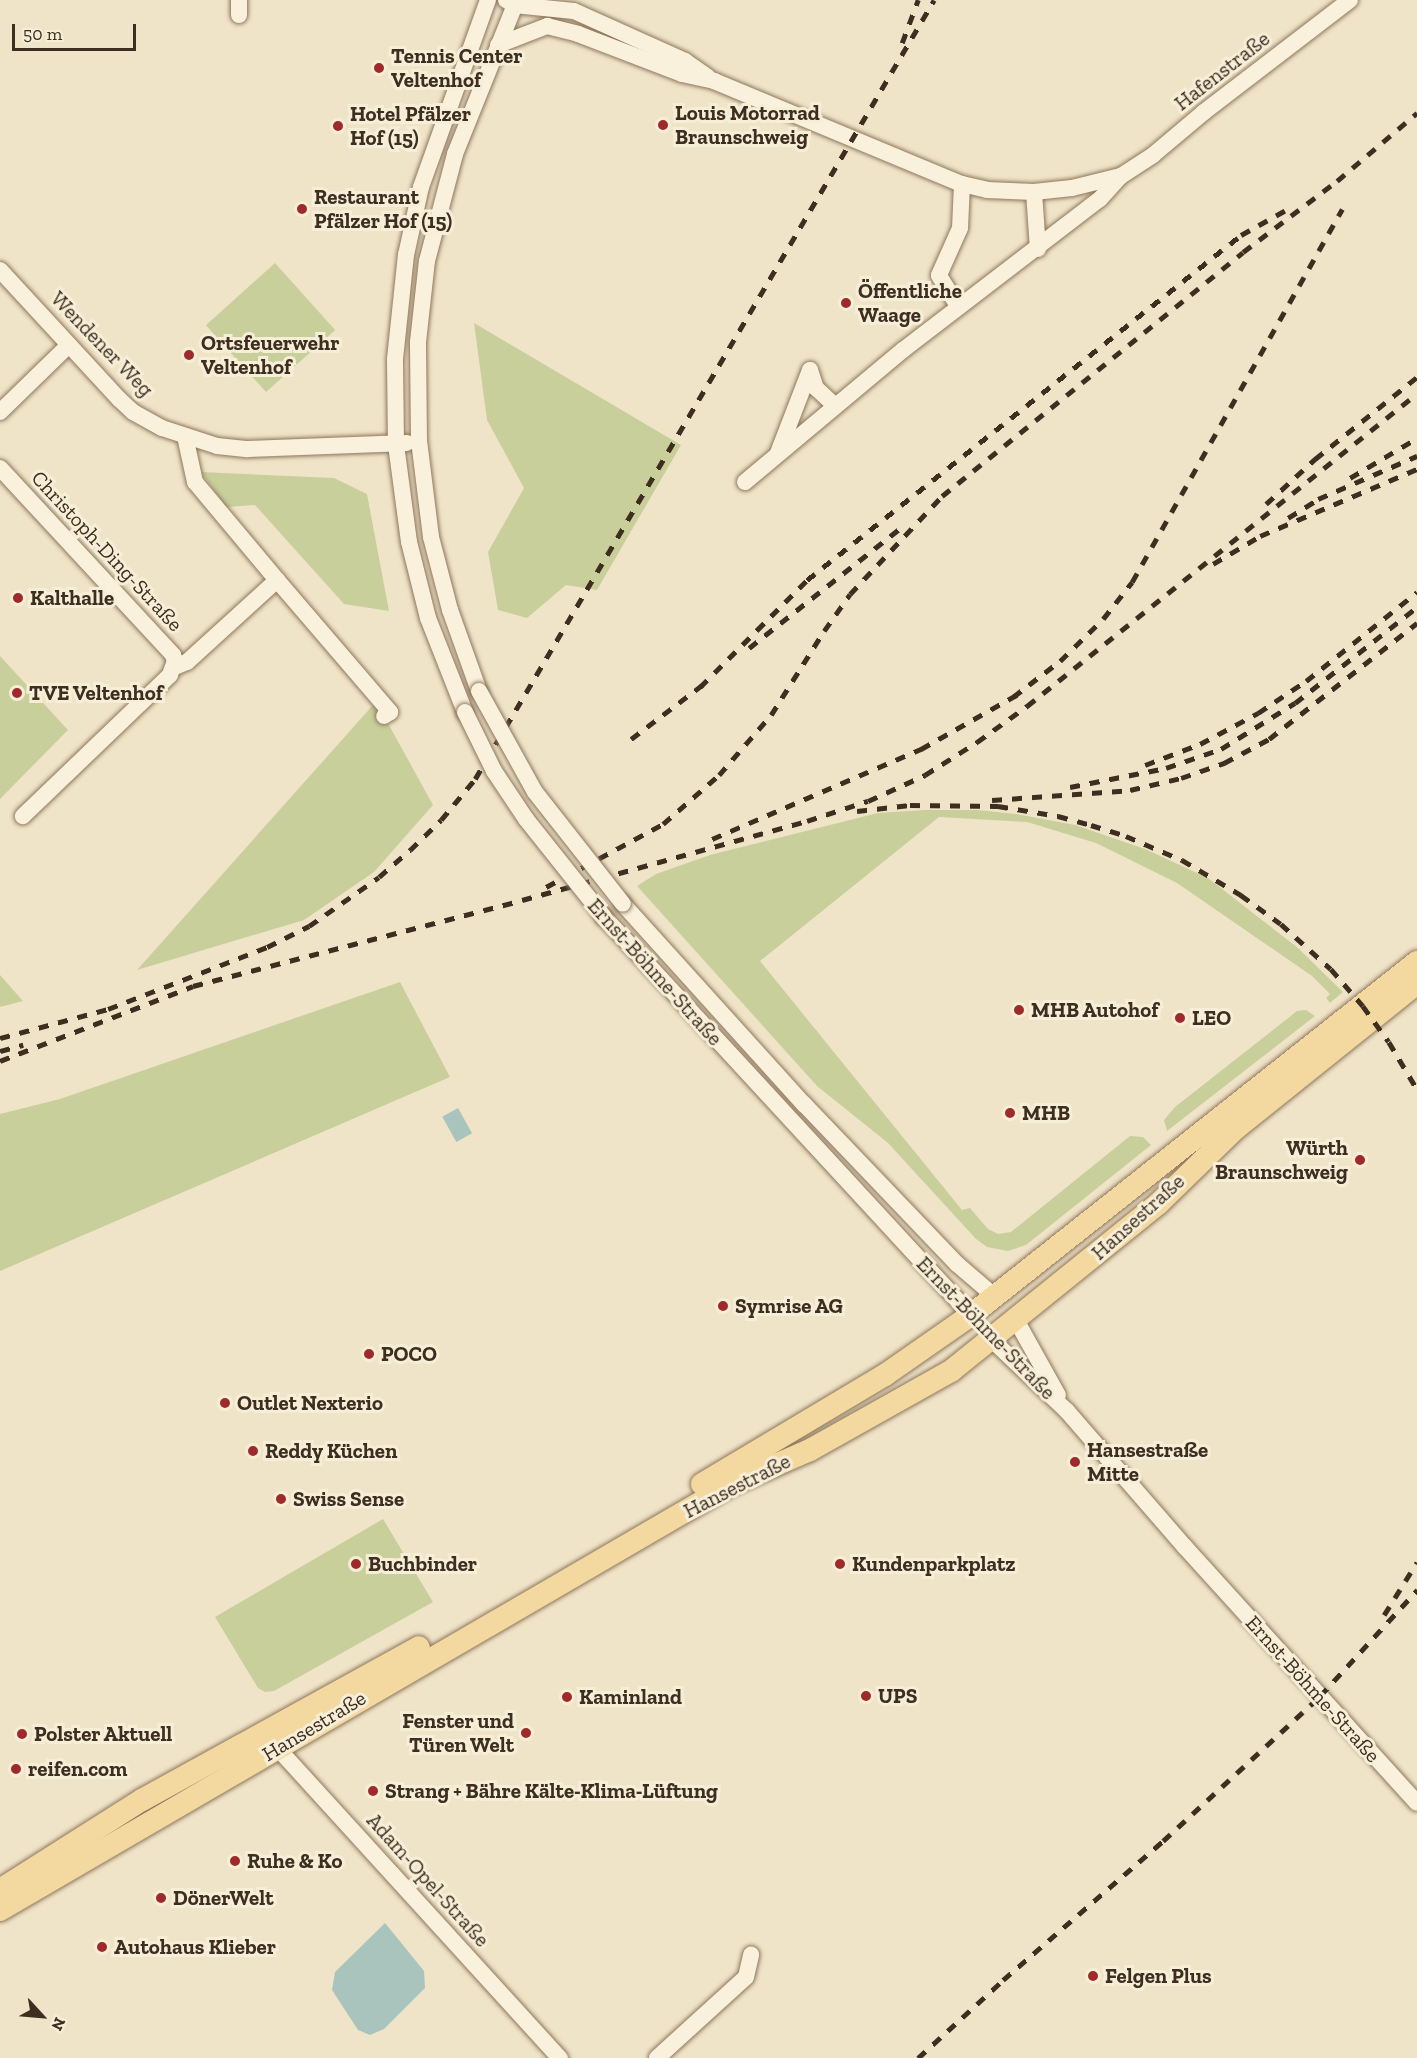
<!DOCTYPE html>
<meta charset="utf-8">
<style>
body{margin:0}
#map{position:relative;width:1417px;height:2058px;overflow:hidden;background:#f0e4c8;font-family:"Zilla Slab",serif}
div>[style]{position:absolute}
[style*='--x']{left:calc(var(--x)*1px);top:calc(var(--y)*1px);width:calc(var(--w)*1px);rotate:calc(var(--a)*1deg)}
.green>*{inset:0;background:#c9cf9b;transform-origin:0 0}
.water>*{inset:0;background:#a9c4bc;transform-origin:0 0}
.roads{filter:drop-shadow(0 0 2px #8d765c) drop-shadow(0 0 2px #8d765c)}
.minor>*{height:16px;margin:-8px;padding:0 8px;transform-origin:8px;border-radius:8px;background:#faf1dc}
.major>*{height:22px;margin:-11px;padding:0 11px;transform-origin:11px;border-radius:11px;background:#f3d9a0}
.rail>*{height:4.5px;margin-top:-2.25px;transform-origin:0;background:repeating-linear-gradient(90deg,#3d2e20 0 10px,transparent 0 20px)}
.bridges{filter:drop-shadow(0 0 2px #8d765c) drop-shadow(0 0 2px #8d765c)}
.minor-bridge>*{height:16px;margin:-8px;padding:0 8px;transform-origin:8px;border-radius:8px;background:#faf1dc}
.dots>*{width:16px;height:16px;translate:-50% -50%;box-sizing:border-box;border:3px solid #f7eed8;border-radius:50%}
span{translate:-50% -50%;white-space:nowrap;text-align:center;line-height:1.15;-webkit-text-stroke:6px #f7eed8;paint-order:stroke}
.poi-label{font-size:21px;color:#3d2e20;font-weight:700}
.left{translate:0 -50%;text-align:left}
.right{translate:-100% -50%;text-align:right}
.street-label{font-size:21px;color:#3d2e20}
.north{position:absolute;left:12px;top:1986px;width:60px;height:60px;-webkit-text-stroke:4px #f7eed8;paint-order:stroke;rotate:116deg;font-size:16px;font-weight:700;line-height:24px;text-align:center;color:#3d2e20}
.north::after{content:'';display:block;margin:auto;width:21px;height:27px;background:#3d2e20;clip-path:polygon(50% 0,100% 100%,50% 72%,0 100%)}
.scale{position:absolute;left:12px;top:24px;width:124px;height:27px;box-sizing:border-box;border:3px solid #3d2e20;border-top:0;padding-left:8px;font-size:18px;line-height:21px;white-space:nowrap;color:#3d2e20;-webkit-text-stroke:4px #f7eed8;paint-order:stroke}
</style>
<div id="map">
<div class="green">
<i style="left:275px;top:263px;width:90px;height:93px;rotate:48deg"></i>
<i style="clip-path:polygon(474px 323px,681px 445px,597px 590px,566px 585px,527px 618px,498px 610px,488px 552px,524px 488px,487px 420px)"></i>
<i style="clip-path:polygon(201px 472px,334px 478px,367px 494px,389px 611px,344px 604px,255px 505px,226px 507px)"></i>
<i style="clip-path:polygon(0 656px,68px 730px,0 799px)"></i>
<i style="clip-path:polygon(373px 705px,384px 716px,433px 805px,374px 872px,304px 920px,137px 970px)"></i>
<i style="clip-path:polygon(925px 810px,978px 810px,1016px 814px,1075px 825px,1145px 849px,1208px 878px,1298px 948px,1343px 992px,1330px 1003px,1326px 998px,1330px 994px,1312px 976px,1177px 883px,1096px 843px,1027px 822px,939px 817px,760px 961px,962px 1210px,970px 1208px,988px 1229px,998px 1234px,1011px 1232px,1130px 1136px,1143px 1137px,1151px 1145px,1026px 1245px,1008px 1251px,987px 1247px,976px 1239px,888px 1143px,817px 1086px,637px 886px,656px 874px,710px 855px,878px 813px)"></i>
<i style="clip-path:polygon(0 975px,23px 1001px,0 1007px)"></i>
<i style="clip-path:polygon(400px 982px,450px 1077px,0 1271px,0 1114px,60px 1099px)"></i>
<i style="clip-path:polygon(1306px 1010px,1315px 1016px,1167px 1131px,1164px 1120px,1175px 1107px,1297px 1011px)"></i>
<i style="clip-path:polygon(383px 1519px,433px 1602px,274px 1691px,265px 1692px,258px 1688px,215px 1617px)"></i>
</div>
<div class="water">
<i style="left:458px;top:1108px;width:29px;height:18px;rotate:61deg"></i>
<i style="clip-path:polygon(385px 1923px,424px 1971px,425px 1988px,384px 2029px,370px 2035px,358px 2030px,332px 1990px,335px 1972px)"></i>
</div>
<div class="roads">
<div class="minor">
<i style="--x:239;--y:0;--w:15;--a:90"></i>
<i style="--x:506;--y:0;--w:9;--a:32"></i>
<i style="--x:514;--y:5;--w:60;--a:5.7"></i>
<i style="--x:574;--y:11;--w:122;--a:24.2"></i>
<i style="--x:685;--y:61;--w:28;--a:35"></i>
<i style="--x:498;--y:45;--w:53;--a:-21.2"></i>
<i style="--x:547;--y:26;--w:32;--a:14"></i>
<i style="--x:578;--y:34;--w:111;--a:21"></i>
<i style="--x:682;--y:74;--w:33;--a:12"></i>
<i style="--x:714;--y:81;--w:269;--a:22.6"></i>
<i style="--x:962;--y:184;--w:26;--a:13"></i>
<i style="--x:987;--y:190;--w:47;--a:2.4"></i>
<i style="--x:1034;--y:192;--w:38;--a:-6"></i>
<i style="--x:1072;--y:188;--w:50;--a:-13.8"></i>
<i style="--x:1121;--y:176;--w:38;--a:-33"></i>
<i style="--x:1153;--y:155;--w:67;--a:-40.1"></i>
<i style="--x:1204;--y:112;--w:184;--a:-37.5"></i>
<i style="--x:1034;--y:192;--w:57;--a:86"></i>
<i style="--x:0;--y:270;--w:176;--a:47.3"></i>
<i style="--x:119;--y:399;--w:19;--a:43"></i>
<i style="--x:133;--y:412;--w:33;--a:29"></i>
<i style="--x:162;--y:428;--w:58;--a:18.1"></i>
<i style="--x:217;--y:446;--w:31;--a:6"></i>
<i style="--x:248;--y:449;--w:159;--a:-2.2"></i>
<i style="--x:958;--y:306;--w:36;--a:-122"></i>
<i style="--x:939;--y:275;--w:51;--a:-65.9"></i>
<i style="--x:960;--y:228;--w:44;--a:-87.4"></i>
<i style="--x:810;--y:370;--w:19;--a:72"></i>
<i style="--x:816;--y:388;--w:26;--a:43"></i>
<i style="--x:0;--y:412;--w:96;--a:-44.2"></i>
<i style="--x:778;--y:453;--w:89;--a:-68.9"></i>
<i style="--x:0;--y:468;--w:255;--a:47.2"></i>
<i style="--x:173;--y:655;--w:6;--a:72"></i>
<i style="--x:175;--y:661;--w:15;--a:110"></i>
<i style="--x:170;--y:675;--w:204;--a:136.2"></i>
<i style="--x:745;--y:482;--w:206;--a:-39.9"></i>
<i style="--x:903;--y:350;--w:248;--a:-37.5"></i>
<i style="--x:1100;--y:199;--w:31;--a:-48"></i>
<i style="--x:277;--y:580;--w:174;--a:49.4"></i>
<i style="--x:390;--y:712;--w:7;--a:146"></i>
<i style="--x:175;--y:667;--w:13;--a:-23"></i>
<i style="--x:187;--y:662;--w:122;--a:-42.3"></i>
<i style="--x:277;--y:580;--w:128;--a:-129.9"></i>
<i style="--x:195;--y:482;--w:47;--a:-102.3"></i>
<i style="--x:479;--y:691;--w:86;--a:-109.7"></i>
<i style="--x:450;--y:610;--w:75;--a:-104.6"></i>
<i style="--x:431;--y:537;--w:97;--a:-97.1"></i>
<i style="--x:419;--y:441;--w:99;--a:-90.6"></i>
<i style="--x:418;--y:342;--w:81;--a:-83.7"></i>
<i style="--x:427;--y:261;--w:111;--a:-75.3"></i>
<i style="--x:455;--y:154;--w:166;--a:-68.1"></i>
<i style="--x:465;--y:712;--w:101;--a:-111.5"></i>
<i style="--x:428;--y:618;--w:78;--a:-104"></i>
<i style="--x:409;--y:542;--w:99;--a:-97.6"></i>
<i style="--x:396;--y:444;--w:85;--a:-90.7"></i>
<i style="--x:395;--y:359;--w:105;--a:-84"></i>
<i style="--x:406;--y:255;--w:70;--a:-77.6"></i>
<i style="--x:421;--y:187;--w:199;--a:-70.3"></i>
<i style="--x:623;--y:904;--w:270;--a:47.9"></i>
<i style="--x:804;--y:1104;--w:221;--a:46.3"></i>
<i style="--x:957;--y:1264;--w:48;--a:40.7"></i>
<i style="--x:604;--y:917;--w:541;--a:47.32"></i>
<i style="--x:1016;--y:1320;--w:86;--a:60.8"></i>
<i style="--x:991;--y:1339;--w:105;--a:43.5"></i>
<i style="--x:1067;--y:1411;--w:180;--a:49.1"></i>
<i style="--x:1185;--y:1547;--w:345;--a:47.8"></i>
<i style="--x:272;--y:1742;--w:428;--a:47.7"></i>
<i style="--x:657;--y:2058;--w:120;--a:-42.3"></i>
<i style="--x:746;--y:1977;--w:23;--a:-77"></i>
</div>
<div class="major">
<i style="--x:702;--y:1484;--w:213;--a:-30.8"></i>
<i style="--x:885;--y:1375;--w:105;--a:-34.9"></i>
<i style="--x:971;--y:1315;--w:569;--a:-38.36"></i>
<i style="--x:0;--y:1890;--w:168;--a:-32.4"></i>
<i style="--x:142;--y:1800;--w:316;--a:-28.9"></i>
<i style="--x:0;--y:1910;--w:847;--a:-30.2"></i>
<i style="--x:732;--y:1484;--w:85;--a:-23.6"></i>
<i style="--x:810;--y:1450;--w:162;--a:-29.3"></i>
<i style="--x:951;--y:1371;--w:266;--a:-38.9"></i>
<i style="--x:1158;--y:1204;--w:107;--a:-44.2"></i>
<i style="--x:1235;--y:1129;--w:233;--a:-38.7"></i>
</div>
</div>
<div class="rail">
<i style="--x:902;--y:43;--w:46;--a:-69.6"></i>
<i style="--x:1350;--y:478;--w:78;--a:-30.8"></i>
<i style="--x:1266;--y:504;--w:67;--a:-42.6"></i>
<i style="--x:1315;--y:459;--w:131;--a:-38.8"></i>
<i style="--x:1288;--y:518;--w:36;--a:-32"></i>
<i style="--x:1318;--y:499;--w:108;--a:-23.5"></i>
<i style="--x:1213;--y:564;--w:55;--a:-30.8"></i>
<i style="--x:1260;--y:536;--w:171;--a:-23.1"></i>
<i style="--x:749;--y:648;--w:198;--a:-38.4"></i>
<i style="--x:700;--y:687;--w:151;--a:-45"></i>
<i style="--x:807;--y:580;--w:554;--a:-38.48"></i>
<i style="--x:1241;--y:235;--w:60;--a:-29.1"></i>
<i style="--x:1013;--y:697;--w:59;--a:-37.5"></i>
<i style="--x:1060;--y:661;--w:60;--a:-44.3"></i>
<i style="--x:1103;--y:619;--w:47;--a:-51.9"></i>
<i style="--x:1132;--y:582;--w:428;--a:-60.6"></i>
<i style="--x:631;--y:739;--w:94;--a:-37.2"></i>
<i style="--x:1145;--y:765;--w:59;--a:-20.9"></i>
<i style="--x:1200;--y:744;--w:66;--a:-28.1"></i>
<i style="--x:1258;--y:713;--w:58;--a:-33.7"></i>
<i style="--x:1306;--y:681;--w:142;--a:-38.7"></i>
<i style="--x:1070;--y:787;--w:98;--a:-11.2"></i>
<i style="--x:1166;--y:768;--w:58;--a:-19.1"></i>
<i style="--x:1221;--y:749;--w:87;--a:-31.9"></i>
<i style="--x:1295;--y:703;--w:155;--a:-38.2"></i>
<i style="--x:992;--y:800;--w:138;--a:-4.1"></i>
<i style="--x:1130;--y:790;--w:52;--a:-13.2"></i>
<i style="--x:1181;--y:778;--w:46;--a:-19.2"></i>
<i style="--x:1224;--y:763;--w:51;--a:-28.1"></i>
<i style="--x:1269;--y:739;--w:188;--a:-38.1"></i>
<i style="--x:857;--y:811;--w:53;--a:-6.5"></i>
<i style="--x:910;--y:805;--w:88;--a:0.7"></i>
<i style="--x:998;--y:806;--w:61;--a:9.5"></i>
<i style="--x:1058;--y:816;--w:34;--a:15"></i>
<i style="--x:1091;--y:825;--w:37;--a:17"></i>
<i style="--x:1126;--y:836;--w:61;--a:23.2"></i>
<i style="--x:1182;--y:860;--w:69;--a:30.7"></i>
<i style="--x:1241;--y:895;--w:49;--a:35.9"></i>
<i style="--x:1281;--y:924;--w:67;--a:42"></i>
<i style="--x:1331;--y:969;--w:49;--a:49.1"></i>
<i style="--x:1363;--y:1006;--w:44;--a:54.2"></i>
<i style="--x:1389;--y:1042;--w:55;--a:59.2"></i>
<i style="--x:712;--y:839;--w:228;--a:-23.3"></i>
<i style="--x:921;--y:749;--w:114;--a:-29.5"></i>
<i style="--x:546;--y:887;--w:133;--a:-28.3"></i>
<i style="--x:663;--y:824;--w:74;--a:-41.2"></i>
<i style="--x:719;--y:775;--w:79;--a:-49.1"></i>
<i style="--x:771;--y:715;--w:99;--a:-57.8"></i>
<i style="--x:824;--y:631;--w:45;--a:-54.9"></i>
<i style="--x:850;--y:594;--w:134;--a:-46.8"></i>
<i style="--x:942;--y:496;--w:387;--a:-39"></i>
<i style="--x:1243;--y:252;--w:118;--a:-37.1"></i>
<i style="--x:1337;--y:181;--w:105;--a:-40.4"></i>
<i style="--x:108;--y:1009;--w:171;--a:-21.3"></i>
<i style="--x:267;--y:947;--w:47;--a:-26.6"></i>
<i style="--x:309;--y:926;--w:85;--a:-35"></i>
<i style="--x:379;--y:877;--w:41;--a:-41.1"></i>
<i style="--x:410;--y:850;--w:43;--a:-44.1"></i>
<i style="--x:441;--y:820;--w:53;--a:-50.3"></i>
<i style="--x:475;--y:779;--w:904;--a:-59.49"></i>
<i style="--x:0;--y:1038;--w:120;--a:-15"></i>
<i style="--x:0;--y:1051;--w:24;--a:-15"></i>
<i style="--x:0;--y:1061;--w:207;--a:-21.2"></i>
<i style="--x:193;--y:986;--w:340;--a:-14.6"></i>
<i style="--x:522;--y:900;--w:296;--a:-15.5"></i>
<i style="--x:807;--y:821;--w:64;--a:-18.2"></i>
<i style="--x:868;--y:801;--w:63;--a:-24.5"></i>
<i style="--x:925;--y:775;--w:62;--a:-32.4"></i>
<i style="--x:977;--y:742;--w:62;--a:-35.8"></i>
<i style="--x:1027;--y:706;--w:499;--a:-38.7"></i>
<i style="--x:1384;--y:1615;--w:62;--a:-58.1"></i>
<i style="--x:918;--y:2058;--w:115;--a:-42.5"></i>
<i style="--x:1003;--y:1980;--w:212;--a:-41"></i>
<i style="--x:1163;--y:1841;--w:214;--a:-42.7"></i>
<i style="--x:1320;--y:1696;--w:144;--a:-47.5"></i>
</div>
<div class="bridges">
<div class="minor-bridge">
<i style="--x:479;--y:691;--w:115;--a:61"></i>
<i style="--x:535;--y:792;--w:142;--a:51.8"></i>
<i style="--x:465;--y:712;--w:66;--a:63.8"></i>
<i style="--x:494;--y:771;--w:58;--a:56.3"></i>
<i style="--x:526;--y:819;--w:125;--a:51.5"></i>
</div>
</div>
<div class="dots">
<i style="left:379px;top:68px;background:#9e2a2b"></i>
<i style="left:663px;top:125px;background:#9e2a2b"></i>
<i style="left:338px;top:126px;background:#9e2a2b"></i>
<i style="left:302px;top:209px;background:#9e2a2b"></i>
<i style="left:846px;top:303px;background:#9e2a2b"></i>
<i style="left:189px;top:355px;background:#9e2a2b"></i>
<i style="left:18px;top:598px;background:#9e2a2b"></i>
<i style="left:17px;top:693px;background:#9e2a2b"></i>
<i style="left:1019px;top:1010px;background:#9e2a2b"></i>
<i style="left:1180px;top:1018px;background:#9e2a2b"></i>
<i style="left:1010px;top:1113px;background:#9e2a2b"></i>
<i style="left:1360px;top:1160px;background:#9e2a2b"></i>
<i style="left:723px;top:1306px;background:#9e2a2b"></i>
<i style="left:369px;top:1354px;background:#9e2a2b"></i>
<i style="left:225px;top:1403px;background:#9e2a2b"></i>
<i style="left:253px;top:1451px;background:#9e2a2b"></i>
<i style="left:1075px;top:1462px;background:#9e2a2b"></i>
<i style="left:281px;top:1499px;background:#9e2a2b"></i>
<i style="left:356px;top:1564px;background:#9e2a2b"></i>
<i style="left:840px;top:1564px;background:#9e2a2b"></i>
<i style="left:866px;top:1696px;background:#9e2a2b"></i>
<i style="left:567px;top:1697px;background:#9e2a2b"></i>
<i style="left:526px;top:1733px;background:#9e2a2b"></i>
<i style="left:22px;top:1734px;background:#9e2a2b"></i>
<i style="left:16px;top:1769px;background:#9e2a2b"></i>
<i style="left:373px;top:1791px;background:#9e2a2b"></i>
<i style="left:235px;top:1861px;background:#9e2a2b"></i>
<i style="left:161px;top:1898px;background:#9e2a2b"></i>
<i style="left:102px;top:1947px;background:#9e2a2b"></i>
<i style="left:1093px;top:1976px;background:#9e2a2b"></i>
</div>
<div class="poi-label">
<span class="left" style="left:391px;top:68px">Tennis Center<br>Veltenhof</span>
<span class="left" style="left:675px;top:125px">Louis Motorrad<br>Braunschweig</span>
<span class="left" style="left:350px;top:126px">Hotel Pfälzer<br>Hof (15)</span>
<span class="left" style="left:314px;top:209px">Restaurant<br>Pfälzer Hof (15)</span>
<span class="left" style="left:858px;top:303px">Öffentliche<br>Waage</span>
<span class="left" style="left:201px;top:355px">Ortsfeuerwehr<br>Veltenhof</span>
<span class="left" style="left:30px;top:598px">Kalthalle</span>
<span class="left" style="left:29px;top:693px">TVE Veltenhof</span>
<span class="left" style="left:1031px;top:1010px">MHB Autohof</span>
<span class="left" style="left:1192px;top:1018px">LEO</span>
<span class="left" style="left:1022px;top:1113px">MHB</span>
<span class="right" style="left:1348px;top:1160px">Würth<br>Braunschweig</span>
<span class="left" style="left:735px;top:1306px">Symrise AG</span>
<span class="left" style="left:381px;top:1354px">POCO</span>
<span class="left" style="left:237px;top:1403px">Outlet Nexterio</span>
<span class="left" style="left:1087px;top:1462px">Hansestraße<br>Mitte</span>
<span class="left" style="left:265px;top:1451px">Reddy Küchen</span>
<span class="left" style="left:293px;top:1499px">Swiss Sense</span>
<span class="left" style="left:368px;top:1564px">Buchbinder</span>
<span class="left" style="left:852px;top:1564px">Kundenparkplatz</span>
<span class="left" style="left:878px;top:1696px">UPS</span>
<span class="left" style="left:579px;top:1697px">Kaminland</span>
<span class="right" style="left:514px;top:1733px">Fenster und<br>Türen Welt</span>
<span class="left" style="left:34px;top:1734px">Polster Aktuell</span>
<span class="left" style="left:28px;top:1769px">reifen.com</span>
<span class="left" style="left:385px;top:1791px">Strang + Bähre Kälte-Klima-Lüftung</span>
<span class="left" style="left:247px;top:1861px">Ruhe &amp; Ko</span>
<span class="left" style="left:173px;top:1898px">DönerWelt</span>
<span class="left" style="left:114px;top:1947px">Autohaus Klieber</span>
<span class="left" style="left:1105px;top:1976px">Felgen Plus</span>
</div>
<div class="street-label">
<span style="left:1222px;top:71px;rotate:-38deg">Hafenstraße</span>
<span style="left:102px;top:344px;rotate:46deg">Wendener Weg</span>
<span style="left:107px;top:551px;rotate:47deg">Christoph-Ding-Straße</span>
<span style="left:655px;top:972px;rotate:48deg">Ernst-Böhme-Straße</span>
<span style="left:1138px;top:1217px;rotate:-42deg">Hansestraße</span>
<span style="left:986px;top:1328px;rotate:46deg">Ernst-Böhme-Straße</span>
<span style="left:737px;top:1486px;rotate:-27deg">Hansestraße</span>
<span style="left:1313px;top:1689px;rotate:48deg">Ernst-Böhme-Straße</span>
<span style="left:314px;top:1726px;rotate:-31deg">Hansestraße</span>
<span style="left:428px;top:1880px;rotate:48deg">Adam-Opel-Straße</span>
</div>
<div class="north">N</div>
<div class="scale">50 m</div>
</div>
